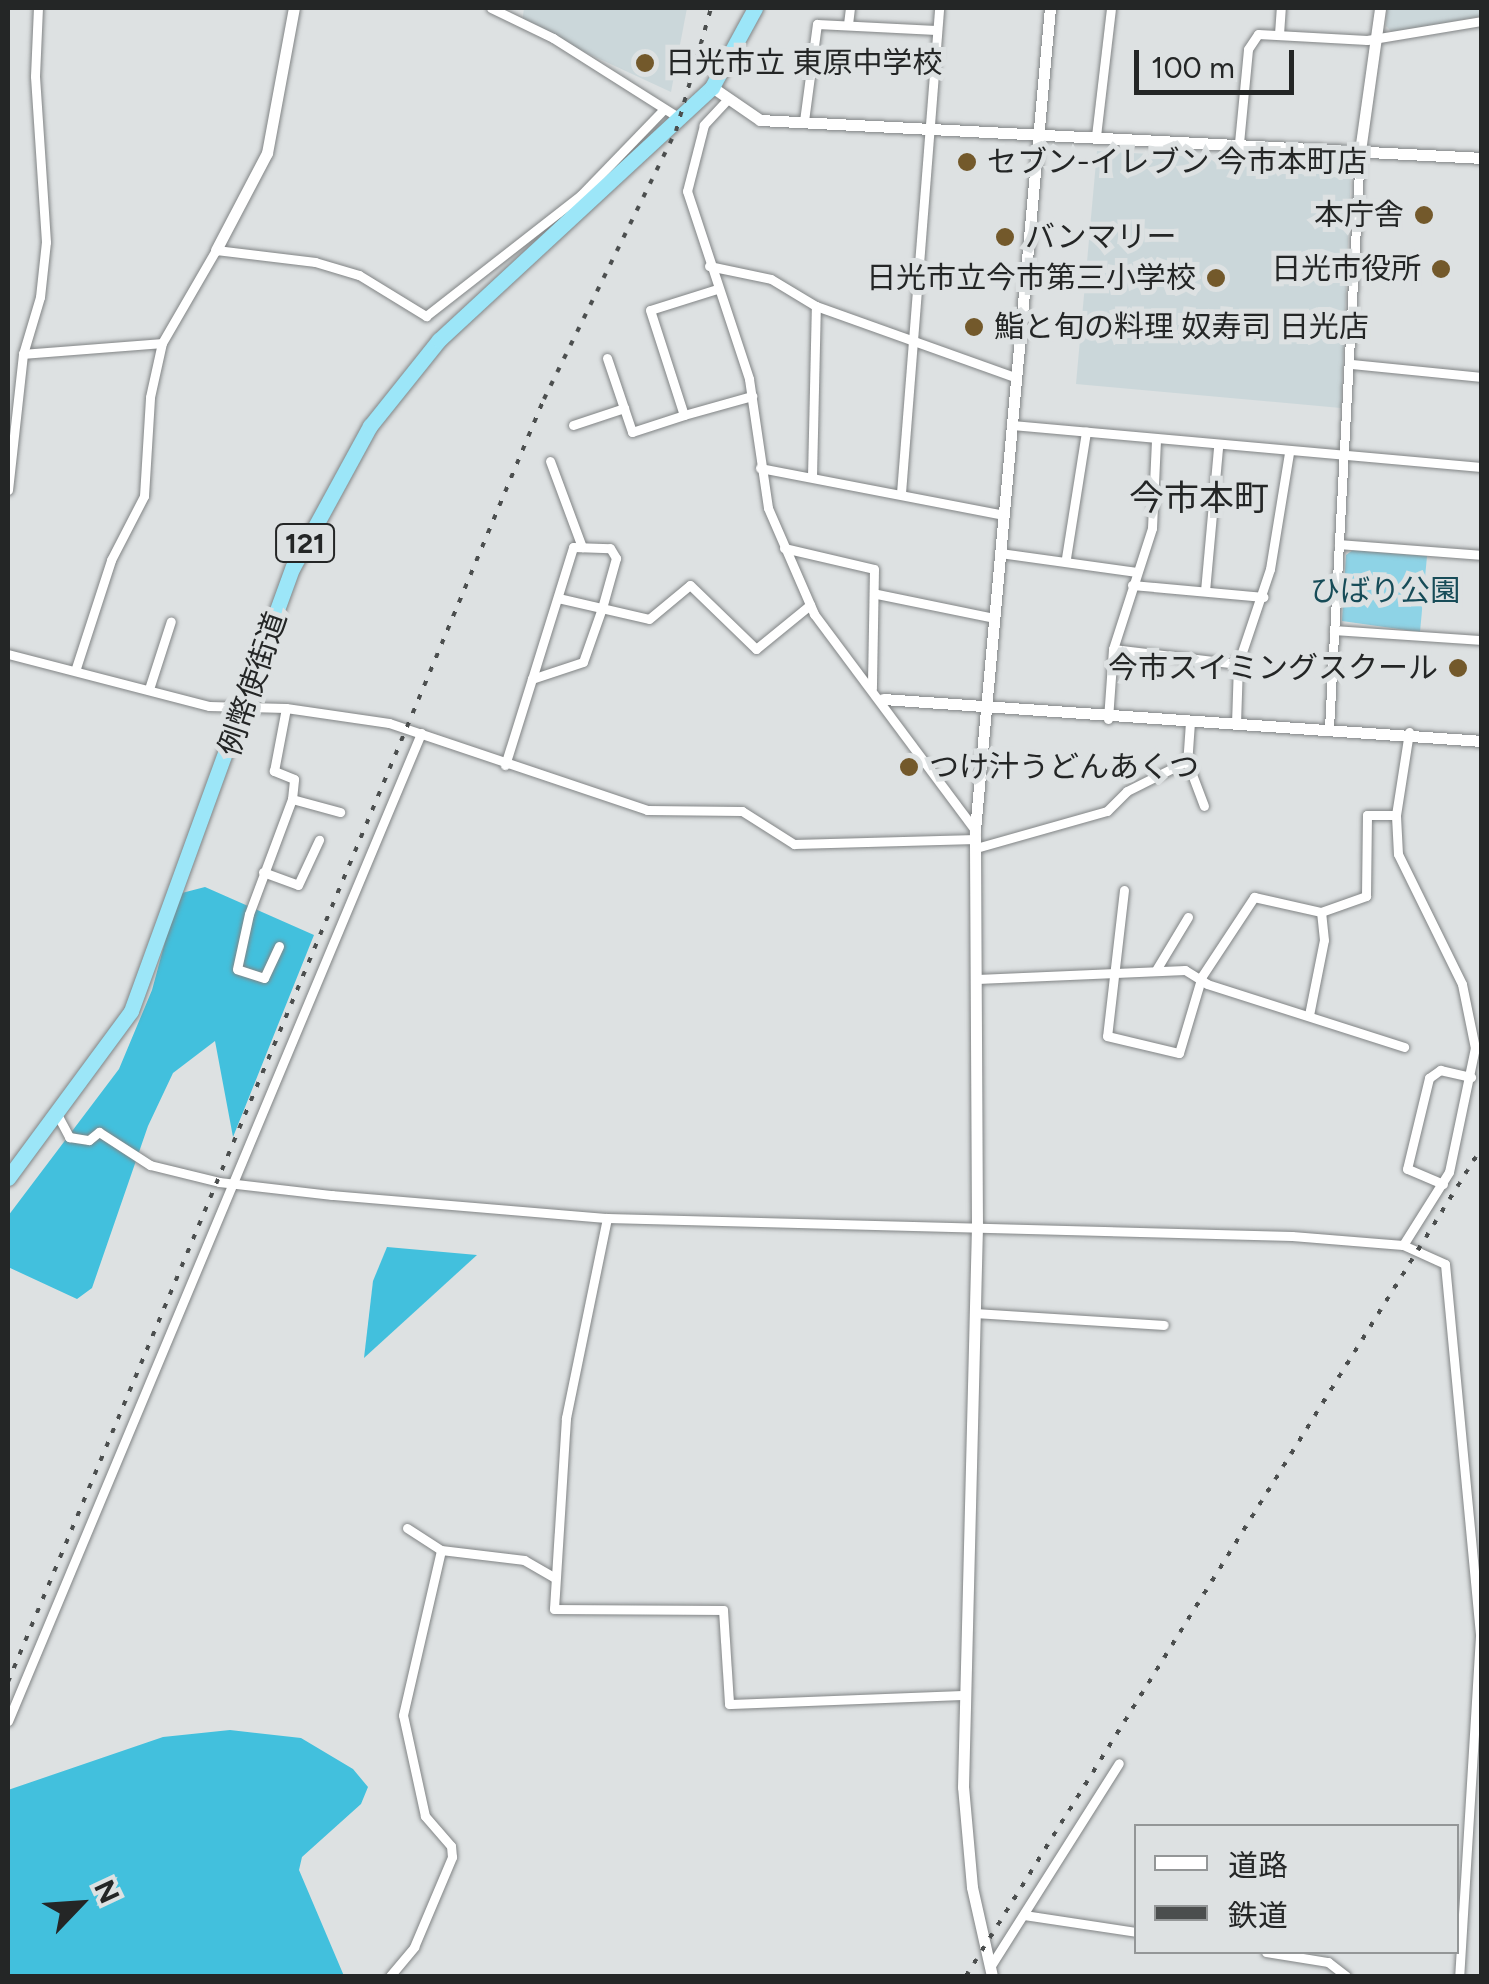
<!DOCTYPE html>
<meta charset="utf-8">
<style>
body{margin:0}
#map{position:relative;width:1489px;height:1984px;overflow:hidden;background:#dde1e2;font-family:Figtree,"Noto Sans JP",sans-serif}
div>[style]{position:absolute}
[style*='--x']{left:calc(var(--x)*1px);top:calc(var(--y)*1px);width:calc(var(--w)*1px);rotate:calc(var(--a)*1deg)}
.built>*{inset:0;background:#cbd7da}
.green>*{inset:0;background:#8ed3e6}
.forest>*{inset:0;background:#42c0dd}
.roads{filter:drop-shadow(0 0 2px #818485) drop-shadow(0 0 2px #818485)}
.minor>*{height:9px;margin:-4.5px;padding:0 4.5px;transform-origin:4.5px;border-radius:4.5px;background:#fff}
.tertiary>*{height:11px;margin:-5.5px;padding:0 5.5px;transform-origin:5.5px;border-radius:5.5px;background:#fff}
.trunk>*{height:15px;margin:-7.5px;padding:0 7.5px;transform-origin:7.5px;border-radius:7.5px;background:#9ce6f8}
.rail>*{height:4px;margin-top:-2px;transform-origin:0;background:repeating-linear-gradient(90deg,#4b4e4e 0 5px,transparent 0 15px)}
.dots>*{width:28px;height:28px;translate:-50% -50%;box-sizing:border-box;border:5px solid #dde1e2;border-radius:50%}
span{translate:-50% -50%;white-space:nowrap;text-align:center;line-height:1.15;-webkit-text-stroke:10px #dde1e2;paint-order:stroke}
.shield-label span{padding:2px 8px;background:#dde1e2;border:2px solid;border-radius:8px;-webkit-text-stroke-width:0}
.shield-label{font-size:28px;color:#242626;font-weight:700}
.poi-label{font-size:30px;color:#242626}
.left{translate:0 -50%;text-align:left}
.right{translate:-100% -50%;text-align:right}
.park-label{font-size:30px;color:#174c58}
.street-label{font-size:30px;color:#242626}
.quarter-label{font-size:35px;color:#242626}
.frame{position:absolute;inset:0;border:10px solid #242626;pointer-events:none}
.legend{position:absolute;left:1134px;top:1824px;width:325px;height:130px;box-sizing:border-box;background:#dde1e2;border:2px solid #939697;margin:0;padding:12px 18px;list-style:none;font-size:30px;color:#242626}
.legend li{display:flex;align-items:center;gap:20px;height:50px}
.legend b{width:50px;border:2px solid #939697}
.north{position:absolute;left:30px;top:1854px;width:100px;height:100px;-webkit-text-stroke:8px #dde1e2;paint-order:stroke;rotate:65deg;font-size:28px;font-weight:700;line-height:40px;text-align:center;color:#242626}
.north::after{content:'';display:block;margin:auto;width:35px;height:45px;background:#242626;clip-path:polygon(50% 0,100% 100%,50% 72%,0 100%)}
.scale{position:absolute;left:1134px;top:50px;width:160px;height:45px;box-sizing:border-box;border:5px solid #242626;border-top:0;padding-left:12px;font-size:30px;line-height:35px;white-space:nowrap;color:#242626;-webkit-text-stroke:8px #dde1e2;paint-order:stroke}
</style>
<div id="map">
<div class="built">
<i style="clip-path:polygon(524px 8px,687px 8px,671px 92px,522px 23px)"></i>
<i style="clip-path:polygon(1387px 8px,1481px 8px,1481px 16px,1393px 33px,1386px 26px)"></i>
<i style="clip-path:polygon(1097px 151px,1344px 165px,1351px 171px,1341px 408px,1076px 384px)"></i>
</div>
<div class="green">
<i style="clip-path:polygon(1353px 550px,1427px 556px,1420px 632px,1342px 621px,1346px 555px)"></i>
</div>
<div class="forest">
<i style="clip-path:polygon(205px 887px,314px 935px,233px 1137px,215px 1041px,173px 1073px,148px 1126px,92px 1288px,77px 1299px,8px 1267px,8px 1216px,119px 1069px,152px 990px,178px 894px)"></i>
<i style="clip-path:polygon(387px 1247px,477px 1255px,364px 1358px,373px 1281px)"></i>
<i style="clip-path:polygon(230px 1730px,301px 1738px,353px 1769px,368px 1787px,361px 1804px,302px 1857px,299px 1870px,344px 1976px,8px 1976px,8px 1790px,163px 1737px)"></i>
</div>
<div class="roads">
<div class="minor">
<i style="--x:491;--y:8;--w:69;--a:25.8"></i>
<i style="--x:553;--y:38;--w:148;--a:32.3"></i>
<i style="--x:848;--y:24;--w:16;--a:-83"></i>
<i style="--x:1279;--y:34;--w:26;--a:-86"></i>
<i style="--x:726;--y:101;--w:33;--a:133"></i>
<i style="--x:704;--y:125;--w:68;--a:104.4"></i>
<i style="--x:687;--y:191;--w:198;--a:71.7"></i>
<i style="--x:749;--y:379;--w:130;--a:81.6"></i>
<i style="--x:768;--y:508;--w:116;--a:66.5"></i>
<i style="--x:814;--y:614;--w:269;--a:53.3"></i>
<i style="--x:804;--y:121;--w:98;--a:-82.4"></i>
<i style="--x:817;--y:24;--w:119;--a:2.9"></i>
<i style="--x:1096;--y:136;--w:129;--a:-83.3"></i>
<i style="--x:1239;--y:143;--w:94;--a:-84.5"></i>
<i style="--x:1248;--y:49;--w:18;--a:-56"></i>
<i style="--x:1258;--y:34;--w:109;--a:3.2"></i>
<i style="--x:1367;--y:40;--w:117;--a:-9.4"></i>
<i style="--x:709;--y:266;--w:63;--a:11.8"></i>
<i style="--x:771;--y:279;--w:52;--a:31"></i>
<i style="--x:816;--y:306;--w:210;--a:19.7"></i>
<i style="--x:717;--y:289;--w:70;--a:162.6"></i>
<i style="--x:650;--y:310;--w:110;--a:72.1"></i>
<i style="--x:684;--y:415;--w:71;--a:-15.6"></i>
<i style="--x:23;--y:354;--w:139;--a:-4.5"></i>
<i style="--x:162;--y:343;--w:108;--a:-59.9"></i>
<i style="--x:216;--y:250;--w:100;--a:6.9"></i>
<i style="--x:315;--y:262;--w:46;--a:16.5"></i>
<i style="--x:359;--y:275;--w:79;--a:31.5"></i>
<i style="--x:426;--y:316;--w:197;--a:-38"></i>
<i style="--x:581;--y:195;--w:118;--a:-46"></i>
<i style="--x:607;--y:358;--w:78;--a:71.3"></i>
<i style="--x:632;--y:432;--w:55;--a:-18.1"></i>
<i style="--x:1351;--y:364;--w:132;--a:5.7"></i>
<i style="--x:573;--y:425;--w:54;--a:-18.4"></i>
<i style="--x:1011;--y:425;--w:473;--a:5.1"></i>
<i style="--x:550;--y:461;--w:92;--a:69.6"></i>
<i style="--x:760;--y:468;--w:248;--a:10.9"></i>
<i style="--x:812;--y:477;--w:171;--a:-88.7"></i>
<i style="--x:8;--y:490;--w:137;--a:-83.7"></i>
<i style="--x:23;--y:354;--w:59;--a:-73.4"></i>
<i style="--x:40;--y:297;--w:55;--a:-83.8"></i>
<i style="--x:46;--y:242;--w:166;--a:-93.8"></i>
<i style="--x:35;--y:76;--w:68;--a:-87.5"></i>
<i style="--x:901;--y:493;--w:486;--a:-85.5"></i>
<i style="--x:1339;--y:544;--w:143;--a:4.4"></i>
<i style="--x:573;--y:547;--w:37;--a:2"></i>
<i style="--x:610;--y:548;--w:12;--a:59"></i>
<i style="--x:616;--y:558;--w:52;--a:105.6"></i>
<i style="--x:602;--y:608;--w:57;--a:109.4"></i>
<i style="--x:583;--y:662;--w:54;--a:161.6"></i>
<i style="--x:532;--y:679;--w:138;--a:-72.7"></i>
<i style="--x:784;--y:548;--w:92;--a:13.1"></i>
<i style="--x:874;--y:569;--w:119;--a:91"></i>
<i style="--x:1000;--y:553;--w:138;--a:7.9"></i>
<i style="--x:1066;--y:558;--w:128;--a:-81"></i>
<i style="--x:1132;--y:585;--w:132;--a:5.2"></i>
<i style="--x:1205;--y:591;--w:145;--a:-84.8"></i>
<i style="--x:877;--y:594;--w:119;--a:11.6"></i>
<i style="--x:558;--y:598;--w:93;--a:13"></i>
<i style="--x:649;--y:619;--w:53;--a:-39.7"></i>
<i style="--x:690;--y:585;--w:92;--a:44.1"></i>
<i style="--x:756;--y:649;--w:70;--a:-39.2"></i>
<i style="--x:1334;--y:630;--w:148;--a:3.9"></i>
<i style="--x:1113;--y:649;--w:126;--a:6.8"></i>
<i style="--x:8;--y:654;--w:208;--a:14.5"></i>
<i style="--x:209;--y:706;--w:77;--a:1.5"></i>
<i style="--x:286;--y:708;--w:104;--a:8.3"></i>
<i style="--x:389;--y:723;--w:272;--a:18.6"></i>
<i style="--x:647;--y:810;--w:95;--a:0.6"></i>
<i style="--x:742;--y:811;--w:62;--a:32.4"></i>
<i style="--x:794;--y:844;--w:182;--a:-1.6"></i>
<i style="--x:76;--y:668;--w:114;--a:-72"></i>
<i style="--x:111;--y:560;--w:72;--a:-62.7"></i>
<i style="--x:144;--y:496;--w:99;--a:-86.5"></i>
<i style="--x:150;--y:397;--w:55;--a:-77.5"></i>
<i style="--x:149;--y:689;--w:71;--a:-72.1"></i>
<i style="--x:1108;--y:719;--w:70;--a:-85.9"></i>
<i style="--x:1113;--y:649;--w:127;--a:-72.1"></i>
<i style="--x:1152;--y:528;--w:88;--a:-87.4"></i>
<i style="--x:1190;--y:722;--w:39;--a:94"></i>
<i style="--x:1187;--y:761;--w:48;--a:69.3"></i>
<i style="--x:1236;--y:724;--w:60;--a:-88.1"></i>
<i style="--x:1238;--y:664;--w:100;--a:-71.4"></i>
<i style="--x:1270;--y:569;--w:118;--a:-80.7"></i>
<i style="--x:1329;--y:728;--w:578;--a:-86.92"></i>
<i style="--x:505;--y:765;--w:90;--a:-72.6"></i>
<i style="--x:292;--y:799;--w:50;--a:15.2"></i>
<i style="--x:976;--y:848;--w:136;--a:-15.8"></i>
<i style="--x:1107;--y:811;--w:28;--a:-45"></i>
<i style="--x:1127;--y:791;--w:67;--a:-26.6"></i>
<i style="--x:263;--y:872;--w:37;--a:20"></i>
<i style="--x:298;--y:885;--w:50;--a:-65"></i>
<i style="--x:1124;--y:890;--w:147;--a:96.6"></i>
<i style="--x:1107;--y:1036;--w:74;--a:13.3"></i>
<i style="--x:1179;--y:1053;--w:80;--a:-73.4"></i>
<i style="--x:1202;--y:976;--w:95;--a:-56.6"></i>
<i style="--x:1254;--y:897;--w:69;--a:12.6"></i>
<i style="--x:1321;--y:912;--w:48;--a:-19.6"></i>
<i style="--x:1366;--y:896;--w:81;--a:-89.3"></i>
<i style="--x:1367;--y:815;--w:29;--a:0"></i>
<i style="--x:279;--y:946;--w:35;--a:115"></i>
<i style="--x:264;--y:978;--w:28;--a:-162"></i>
<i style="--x:237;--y:969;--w:56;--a:-77.7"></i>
<i style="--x:249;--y:914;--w:123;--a:-69.5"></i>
<i style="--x:292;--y:799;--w:20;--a:-84"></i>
<i style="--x:294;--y:779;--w:22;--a:-158"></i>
<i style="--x:274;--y:771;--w:64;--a:-79.2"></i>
<i style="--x:1156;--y:970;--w:62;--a:-58.9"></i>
<i style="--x:977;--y:979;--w:208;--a:-2.5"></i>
<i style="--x:1185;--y:970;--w:26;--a:32"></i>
<i style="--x:1207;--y:984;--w:207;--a:17.7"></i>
<i style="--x:1309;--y:1015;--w:76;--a:-78.7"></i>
<i style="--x:1324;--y:940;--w:28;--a:-96"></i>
<i style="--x:58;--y:1116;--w:24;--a:62"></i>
<i style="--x:69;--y:1137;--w:20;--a:9"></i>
<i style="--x:89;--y:1140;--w:13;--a:-39"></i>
<i style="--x:99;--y:1132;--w:61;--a:32.9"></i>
<i style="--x:150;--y:1165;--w:71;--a:13.8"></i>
<i style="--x:219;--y:1182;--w:114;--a:6.6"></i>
<i style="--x:332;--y:1195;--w:276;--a:4.8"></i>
<i style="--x:607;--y:1218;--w:685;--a:1.51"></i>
<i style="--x:1292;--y:1236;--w:111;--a:4.6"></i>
<i style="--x:1403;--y:1245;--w:46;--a:24.3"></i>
<i style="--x:1445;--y:1264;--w:374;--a:84.6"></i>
<i style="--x:1480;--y:1636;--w:341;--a:93.5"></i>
<i style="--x:1443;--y:1184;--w:39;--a:-157"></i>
<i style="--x:1407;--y:1169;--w:94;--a:-76.4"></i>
<i style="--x:1429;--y:1078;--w:14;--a:-36"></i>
<i style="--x:1440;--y:1070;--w:32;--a:13"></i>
<i style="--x:607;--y:1218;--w:204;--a:101.6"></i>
<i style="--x:566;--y:1418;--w:191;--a:93.6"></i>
<i style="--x:554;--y:1609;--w:169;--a:0.3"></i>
<i style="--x:723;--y:1610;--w:94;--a:86.3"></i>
<i style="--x:729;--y:1704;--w:235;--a:-2.2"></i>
<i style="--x:1403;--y:1245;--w:86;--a:-57.8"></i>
<i style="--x:1449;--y:1172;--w:127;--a:-78.2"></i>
<i style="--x:1475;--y:1048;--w:65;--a:-101.5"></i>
<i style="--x:1462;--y:984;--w:145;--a:-116.2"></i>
<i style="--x:1398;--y:854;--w:39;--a:-93"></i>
<i style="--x:1396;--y:815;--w:84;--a:-81.1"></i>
<i style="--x:975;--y:1313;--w:189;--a:3.6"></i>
<i style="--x:407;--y:1528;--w:40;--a:32.9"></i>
<i style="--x:441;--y:1550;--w:84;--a:6.9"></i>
<i style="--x:524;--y:1560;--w:34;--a:30"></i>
<i style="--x:8;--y:1721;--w:1071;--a:-67.31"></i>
<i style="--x:1024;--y:1915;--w:113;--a:8.6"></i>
<i style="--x:1266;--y:1952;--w:63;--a:9.2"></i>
<i style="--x:1328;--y:1962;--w:23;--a:38"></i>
<i style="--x:990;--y:1967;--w:241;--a:-57.7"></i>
<i style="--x:390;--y:1976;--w:38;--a:-50"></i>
<i style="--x:414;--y:1947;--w:98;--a:-67.1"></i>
<i style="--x:452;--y:1857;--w:11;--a:-95"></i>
<i style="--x:451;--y:1846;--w:40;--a:-131"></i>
<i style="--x:425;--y:1816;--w:103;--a:-102.3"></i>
<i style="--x:403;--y:1715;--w:169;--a:-77"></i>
</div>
<div class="tertiary">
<i style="--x:712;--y:87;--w:58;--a:34.5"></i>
<i style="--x:760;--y:120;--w:723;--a:3.01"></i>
<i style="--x:1360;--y:151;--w:144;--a:-82"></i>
<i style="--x:216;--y:250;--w:110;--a:-62.3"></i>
<i style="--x:267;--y:153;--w:147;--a:-79.5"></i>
<i style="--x:883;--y:699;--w:600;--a:4.01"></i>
<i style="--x:992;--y:1976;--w:91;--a:-102.7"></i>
<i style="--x:972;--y:1887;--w:100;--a:-95.1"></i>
<i style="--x:963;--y:1787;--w:559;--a:-88.57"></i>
<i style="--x:977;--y:1228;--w:398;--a:-90.3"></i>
<i style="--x:975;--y:830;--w:825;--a:-84.79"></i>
</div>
<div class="trunk">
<i style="--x:8;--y:1178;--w:207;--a:-53.6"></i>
<i style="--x:131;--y:1011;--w:473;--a:-70"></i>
<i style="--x:293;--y:567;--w:161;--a:-61.4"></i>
<i style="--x:370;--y:426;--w:110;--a:-51.3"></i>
<i style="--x:439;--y:340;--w:372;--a:-42.8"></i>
<i style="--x:712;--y:87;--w:90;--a:-61.4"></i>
</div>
</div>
<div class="rail">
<i style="--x:8;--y:1682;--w:1390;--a:-67.33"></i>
<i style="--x:544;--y:399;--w:299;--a:-63.8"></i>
<i style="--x:676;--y:131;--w:128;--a:-74.1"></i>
<i style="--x:966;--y:1976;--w:976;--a:-58.1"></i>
</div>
<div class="dots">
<i style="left:645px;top:63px;background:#73592b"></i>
<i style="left:967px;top:162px;background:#73592b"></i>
<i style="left:1424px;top:215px;background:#73592b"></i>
<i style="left:1005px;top:237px;background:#73592b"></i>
<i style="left:1441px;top:269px;background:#73592b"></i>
<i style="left:1216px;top:278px;background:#73592b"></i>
<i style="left:974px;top:327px;background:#73592b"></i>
<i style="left:1458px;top:668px;background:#73592b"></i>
<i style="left:909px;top:767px;background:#73592b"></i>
</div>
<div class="shield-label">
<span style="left:305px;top:543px">121</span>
</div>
<div class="poi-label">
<span class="left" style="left:665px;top:63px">日光市立 東原中学校</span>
<span class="left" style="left:987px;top:162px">セブン-イレブン 今市本町店</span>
<span class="right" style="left:1404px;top:215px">本庁舎</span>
<span class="left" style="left:1025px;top:237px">バンマリー</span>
<span class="right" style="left:1421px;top:269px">日光市役所</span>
<span class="right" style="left:1196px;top:278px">日光市立今市第三小学校</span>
<span class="left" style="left:994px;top:327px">鮨と旬の料理 奴寿司 日光店</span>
<span class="right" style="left:1438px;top:668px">今市スイミングスクール</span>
<span class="left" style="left:929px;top:767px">つけ汁うどんあくつ</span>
</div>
<div class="park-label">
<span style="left:1385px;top:591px">ひばり公園</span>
</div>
<div class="street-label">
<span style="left:253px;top:684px;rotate:-71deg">例幣使街道</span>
</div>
<div class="quarter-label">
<span style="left:1199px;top:498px">今市本町</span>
</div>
<div class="frame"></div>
<ul class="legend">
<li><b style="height:12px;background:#fff"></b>道路</li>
<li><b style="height:12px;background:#4b4e4e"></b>鉄道</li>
</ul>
<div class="north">N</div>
<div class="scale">100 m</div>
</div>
